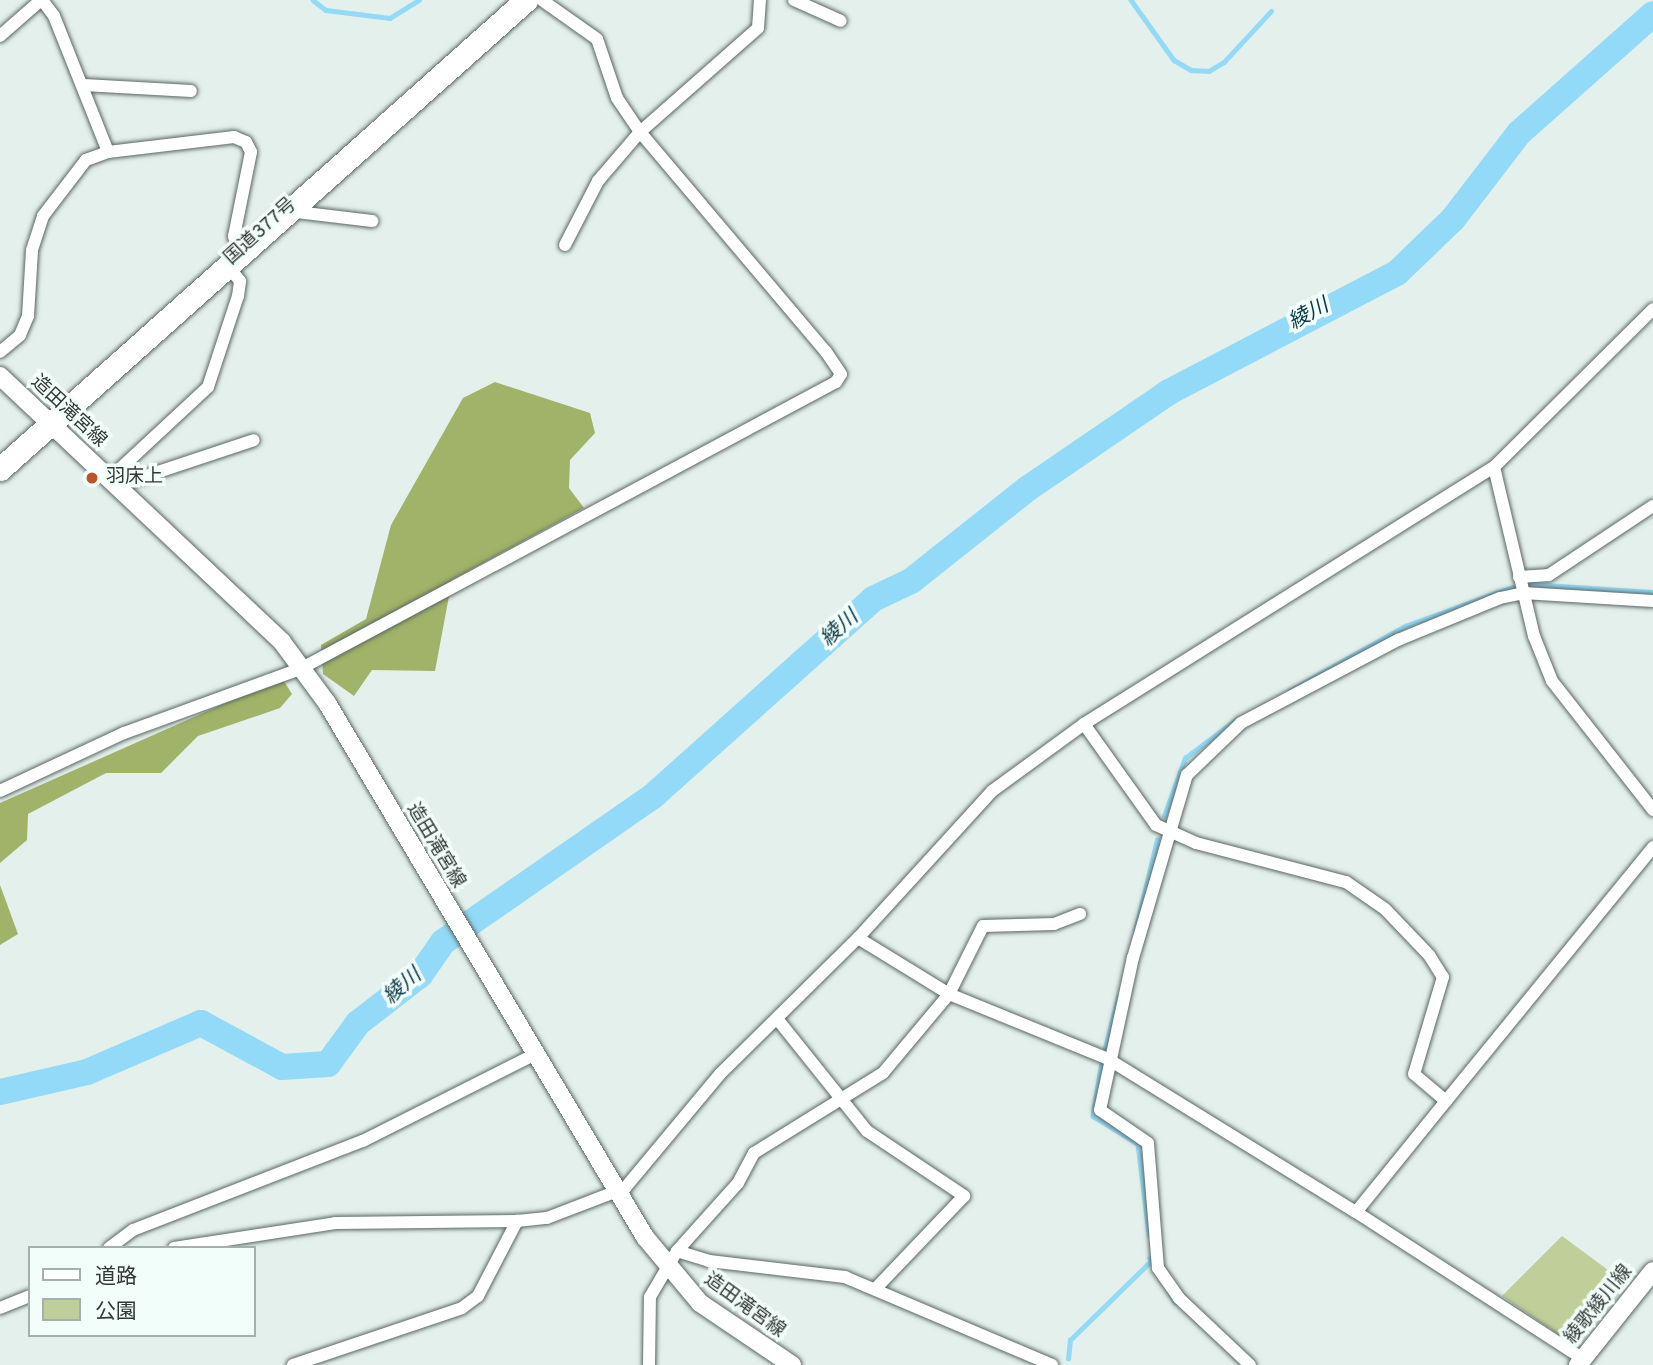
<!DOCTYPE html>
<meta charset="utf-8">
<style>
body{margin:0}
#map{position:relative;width:1653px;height:1365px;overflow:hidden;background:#e3f0ec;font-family:Overpass,"Noto Sans JP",sans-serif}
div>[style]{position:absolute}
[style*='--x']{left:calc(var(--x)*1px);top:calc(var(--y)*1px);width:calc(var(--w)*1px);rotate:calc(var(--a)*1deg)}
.green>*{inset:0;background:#c0cf99}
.forest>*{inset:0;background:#a0b368}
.stream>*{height:4.5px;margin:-2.25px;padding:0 2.25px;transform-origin:2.25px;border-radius:2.25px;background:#92daf7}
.river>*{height:26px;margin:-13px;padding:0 13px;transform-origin:13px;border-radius:13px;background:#92daf7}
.roads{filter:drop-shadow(0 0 2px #5b6662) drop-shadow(0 0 2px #5b6662)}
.street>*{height:12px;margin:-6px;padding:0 6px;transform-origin:6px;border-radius:6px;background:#fff}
.secondary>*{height:18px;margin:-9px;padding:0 9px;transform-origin:9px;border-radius:9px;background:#fff}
.highway>*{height:23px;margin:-11.5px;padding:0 11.5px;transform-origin:11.5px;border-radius:11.5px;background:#fff}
.dots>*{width:19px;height:19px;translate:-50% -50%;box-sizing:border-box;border:4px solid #f1fef9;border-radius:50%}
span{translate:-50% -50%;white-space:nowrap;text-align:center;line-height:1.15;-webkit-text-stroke:7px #f1fef9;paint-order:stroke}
.street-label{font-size:19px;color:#333836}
.poi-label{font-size:19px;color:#333836}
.left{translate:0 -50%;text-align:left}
.water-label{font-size:21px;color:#0a3645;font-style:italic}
.legend{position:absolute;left:28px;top:1246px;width:228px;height:91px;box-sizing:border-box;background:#f1fef9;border:2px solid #a5afab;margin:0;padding:9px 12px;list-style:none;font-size:21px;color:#333836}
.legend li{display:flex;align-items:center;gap:14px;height:35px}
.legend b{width:35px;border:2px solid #a5afab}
</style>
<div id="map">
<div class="green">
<i style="clip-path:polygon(1562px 1236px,1627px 1284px,1575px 1346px,1502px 1296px)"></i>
</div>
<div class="forest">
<i style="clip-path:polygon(495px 382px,590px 413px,595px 433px,570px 460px,569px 488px,584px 508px,452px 580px,435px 671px,372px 670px,354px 696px,323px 674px,321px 645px,366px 619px,391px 525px,463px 398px)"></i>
<i style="clip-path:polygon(282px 678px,292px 694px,280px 708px,198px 736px,161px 773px,106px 773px,28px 814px,27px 840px,0 863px,0 803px)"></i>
<i style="clip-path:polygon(0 885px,18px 934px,0 945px)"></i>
</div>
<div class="stream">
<i style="--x:313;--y:0;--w:16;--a:38"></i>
<i style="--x:326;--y:10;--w:64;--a:7.1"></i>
<i style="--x:390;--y:18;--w:34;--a:-32"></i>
<i style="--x:1131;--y:0;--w:74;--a:54.4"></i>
<i style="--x:1174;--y:60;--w:20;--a:30"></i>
<i style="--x:1191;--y:70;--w:18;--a:3"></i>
<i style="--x:1209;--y:71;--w:17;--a:-31"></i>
<i style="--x:1224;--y:62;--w:69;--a:-47.3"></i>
<i style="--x:1530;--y:584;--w:123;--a:3.7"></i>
<i style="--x:1289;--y:691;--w:133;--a:-29.3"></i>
<i style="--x:1405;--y:626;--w:114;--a:-20"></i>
<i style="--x:1164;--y:816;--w:62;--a:-70.1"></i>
<i style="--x:1185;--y:758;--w:66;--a:-37"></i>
<i style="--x:1135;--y:931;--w:94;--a:-76.4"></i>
<i style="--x:1105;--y:1048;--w:53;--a:-75.7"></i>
<i style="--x:1102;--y:1062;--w:55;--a:99.5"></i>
<i style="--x:1093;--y:1116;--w:53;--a:31.9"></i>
<i style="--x:1138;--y:1144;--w:91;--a:83"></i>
<i style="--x:1150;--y:1258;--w:51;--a:60.4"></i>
<i style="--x:1068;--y:1359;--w:19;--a:-84"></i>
<i style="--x:1070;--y:1340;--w:113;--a:-44.3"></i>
</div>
<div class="river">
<i style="--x:0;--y:1092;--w:89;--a:-12.9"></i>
<i style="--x:87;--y:1072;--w:124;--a:-23.3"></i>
<i style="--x:201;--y:1023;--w:92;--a:28.5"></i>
<i style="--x:282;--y:1067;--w:46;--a:-3.7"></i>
<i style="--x:328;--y:1064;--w:51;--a:-53.8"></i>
<i style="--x:358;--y:1023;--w:78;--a:-37.7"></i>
<i style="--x:420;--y:975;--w:40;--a:-55.1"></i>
<i style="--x:443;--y:942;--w:256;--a:-34.8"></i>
<i style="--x:653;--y:796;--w:295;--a:-41.8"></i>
<i style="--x:873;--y:599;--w:42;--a:-25.3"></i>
<i style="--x:911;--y:581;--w:148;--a:-38.4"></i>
<i style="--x:1027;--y:489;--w:172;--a:-34.3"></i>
<i style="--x:1169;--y:392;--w:257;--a:-27.6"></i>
<i style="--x:1397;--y:273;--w:78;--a:-44"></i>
<i style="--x:1453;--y:219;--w:108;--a:-52.5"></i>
<i style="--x:1519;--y:133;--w:179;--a:-41.6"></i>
</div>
<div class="roads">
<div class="street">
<i style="--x:42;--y:0;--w:20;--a:53"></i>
<i style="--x:54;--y:16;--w:146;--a:68.3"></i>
<i style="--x:108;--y:152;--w:127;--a:-6.8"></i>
<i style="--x:234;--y:137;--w:13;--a:23"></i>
<i style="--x:246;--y:142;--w:11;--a:63"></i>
<i style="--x:251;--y:152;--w:86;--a:101.4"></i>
<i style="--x:234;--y:236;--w:16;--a:76"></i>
<i style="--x:794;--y:0;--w:51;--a:24.1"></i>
<i style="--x:0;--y:36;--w:55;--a:-41.3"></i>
<i style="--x:84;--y:85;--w:107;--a:3.2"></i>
<i style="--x:288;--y:211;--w:85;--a:6.8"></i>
<i style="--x:565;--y:245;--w:72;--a:-62.7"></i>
<i style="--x:598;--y:181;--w:65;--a:-49.4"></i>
<i style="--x:640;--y:132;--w:157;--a:-41.4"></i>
<i style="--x:758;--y:28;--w:28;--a:-86"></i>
<i style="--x:0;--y:352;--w:26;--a:-40"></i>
<i style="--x:20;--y:335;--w:21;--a:-67"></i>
<i style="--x:28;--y:316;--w:66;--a:-86.5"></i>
<i style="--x:32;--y:250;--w:36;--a:-72"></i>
<i style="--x:43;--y:216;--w:71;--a:-52.5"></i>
<i style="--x:86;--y:160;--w:23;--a:-20"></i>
<i style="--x:1494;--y:467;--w:174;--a:76.7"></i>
<i style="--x:1534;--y:636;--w:48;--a:68.2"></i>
<i style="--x:1552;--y:681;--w:164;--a:51.9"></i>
<i style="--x:109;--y:479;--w:135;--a:-42.9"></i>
<i style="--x:208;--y:387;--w:96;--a:-71.8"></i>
<i style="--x:238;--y:296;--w:15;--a:-82"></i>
<i style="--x:240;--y:281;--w:22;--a:-129"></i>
<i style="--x:116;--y:486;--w:145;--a:-18.4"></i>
<i style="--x:1519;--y:577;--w:30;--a:-4"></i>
<i style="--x:1549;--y:575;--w:125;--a:-33.6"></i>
<i style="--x:1084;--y:724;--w:124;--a:54.5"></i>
<i style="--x:1156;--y:825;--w:44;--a:24.2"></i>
<i style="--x:1196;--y:843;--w:155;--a:14.6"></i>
<i style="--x:1346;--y:882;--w:47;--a:34.7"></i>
<i style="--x:1385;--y:909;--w:64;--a:46.3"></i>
<i style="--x:1429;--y:955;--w:26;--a:58"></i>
<i style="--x:1443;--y:977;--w:101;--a:106.6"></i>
<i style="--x:1414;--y:1074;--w:42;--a:40.2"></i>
<i style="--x:1446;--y:1101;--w:143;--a:129"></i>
<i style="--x:1356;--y:1212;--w:270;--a:32.9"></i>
<i style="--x:0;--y:791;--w:137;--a:-25.1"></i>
<i style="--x:124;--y:733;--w:187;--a:-20"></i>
<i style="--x:300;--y:669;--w:608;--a:-28.17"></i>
<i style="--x:836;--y:382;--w:9;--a:-58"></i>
<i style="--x:841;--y:374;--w:27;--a:-124"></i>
<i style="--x:826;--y:352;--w:288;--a:-130.2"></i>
<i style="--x:640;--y:132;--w:41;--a:-124.1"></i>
<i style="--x:617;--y:98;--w:62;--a:-108.7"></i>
<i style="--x:597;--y:39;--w:67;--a:-144.7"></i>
<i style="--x:858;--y:938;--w:107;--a:31.6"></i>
<i style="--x:949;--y:994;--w:172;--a:22.2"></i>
<i style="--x:1108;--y:1059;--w:291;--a:31.7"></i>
<i style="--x:778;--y:1020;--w:142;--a:51.3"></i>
<i style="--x:867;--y:1131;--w:117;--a:33.8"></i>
<i style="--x:964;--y:1196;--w:127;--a:133.7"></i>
<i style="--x:1446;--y:1101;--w:328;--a:-50.8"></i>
<i style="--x:109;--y:1248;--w:30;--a:-37"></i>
<i style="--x:133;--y:1230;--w:247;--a:-21.2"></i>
<i style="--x:363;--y:1141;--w:193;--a:-26.8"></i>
<i style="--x:174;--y:1248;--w:163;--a:-8.8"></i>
<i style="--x:335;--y:1223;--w:182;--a:-0.6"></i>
<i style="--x:517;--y:1221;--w:30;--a:-6"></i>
<i style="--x:547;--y:1218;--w:84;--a:-21"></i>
<i style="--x:625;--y:1188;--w:148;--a:-50.2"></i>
<i style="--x:720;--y:1074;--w:194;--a:-44.6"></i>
<i style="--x:858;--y:938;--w:199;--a:-47.6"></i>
<i style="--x:992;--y:791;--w:114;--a:-36.1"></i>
<i style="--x:1084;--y:724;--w:484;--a:-32.1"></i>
<i style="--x:1494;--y:467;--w:224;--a:-44.8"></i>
<i style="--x:677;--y:1251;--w:91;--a:-48.1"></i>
<i style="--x:738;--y:1183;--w:34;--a:-62"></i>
<i style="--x:754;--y:1153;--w:152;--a:-31.8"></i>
<i style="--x:883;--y:1073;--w:103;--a:-50.1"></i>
<i style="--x:949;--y:994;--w:76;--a:-63.4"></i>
<i style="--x:983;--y:926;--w:71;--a:-1.6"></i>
<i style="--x:1054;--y:924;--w:28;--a:-21"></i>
<i style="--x:0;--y:1308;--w:32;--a:-22"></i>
<i style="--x:293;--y:1365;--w:178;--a:-18.6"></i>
<i style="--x:462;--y:1308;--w:20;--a:-37"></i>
<i style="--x:478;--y:1296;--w:85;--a:-62.5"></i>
<i style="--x:649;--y:1365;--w:68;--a:-89.2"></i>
<i style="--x:650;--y:1297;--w:53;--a:-59.6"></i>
<i style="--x:677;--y:1251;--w:34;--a:17"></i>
<i style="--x:709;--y:1261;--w:137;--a:6.7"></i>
<i style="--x:845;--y:1277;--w:225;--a:23"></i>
<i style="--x:1250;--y:1365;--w:98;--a:-136.7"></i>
<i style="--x:1179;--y:1298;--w:37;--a:-125"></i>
<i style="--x:1158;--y:1268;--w:125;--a:-94.6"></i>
<i style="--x:1148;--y:1143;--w:58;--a:-145.5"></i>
<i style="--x:1100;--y:1110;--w:156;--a:-77.8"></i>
<i style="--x:1133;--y:958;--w:191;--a:-73.6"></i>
<i style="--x:1187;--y:775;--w:75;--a:-43.9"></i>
<i style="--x:1241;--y:723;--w:178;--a:-27.9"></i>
<i style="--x:1398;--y:640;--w:110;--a:-22.4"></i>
<i style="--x:1500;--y:598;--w:24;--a:-12"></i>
<i style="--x:1523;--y:593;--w:130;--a:3.5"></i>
</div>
<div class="secondary">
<i style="--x:0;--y:376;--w:388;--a:43.3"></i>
<i style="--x:282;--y:642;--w:76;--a:53.6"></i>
<i style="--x:327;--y:703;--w:622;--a:59.23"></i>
<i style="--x:645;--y:1237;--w:86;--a:50.2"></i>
<i style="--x:700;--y:1303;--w:111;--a:34"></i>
<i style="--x:1578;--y:1365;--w:120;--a:-51.4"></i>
</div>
<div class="highway">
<i style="--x:0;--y:469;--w:705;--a:-41.72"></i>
</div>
</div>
<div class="dots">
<i style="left:92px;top:478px;background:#bb5529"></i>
</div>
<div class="street-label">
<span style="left:261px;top:232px;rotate:-42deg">国道377号</span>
<span style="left:68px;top:412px;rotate:43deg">造田滝宮線</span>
<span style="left:435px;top:846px;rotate:59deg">造田滝宮線</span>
<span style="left:1599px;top:1305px;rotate:-51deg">綾歌綾川線</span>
<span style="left:744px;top:1306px;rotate:36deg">造田滝宮線</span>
</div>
<div class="poi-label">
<span class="left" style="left:106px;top:478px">羽床上</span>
</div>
<div class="water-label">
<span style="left:1309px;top:315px;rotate:-28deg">綾川</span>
<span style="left:840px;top:629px;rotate:-42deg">綾川</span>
<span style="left:403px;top:987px;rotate:-41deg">綾川</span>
</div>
<ul class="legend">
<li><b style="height:9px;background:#fff"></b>道路</li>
<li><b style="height:19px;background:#c0cf99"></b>公園</li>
</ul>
</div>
